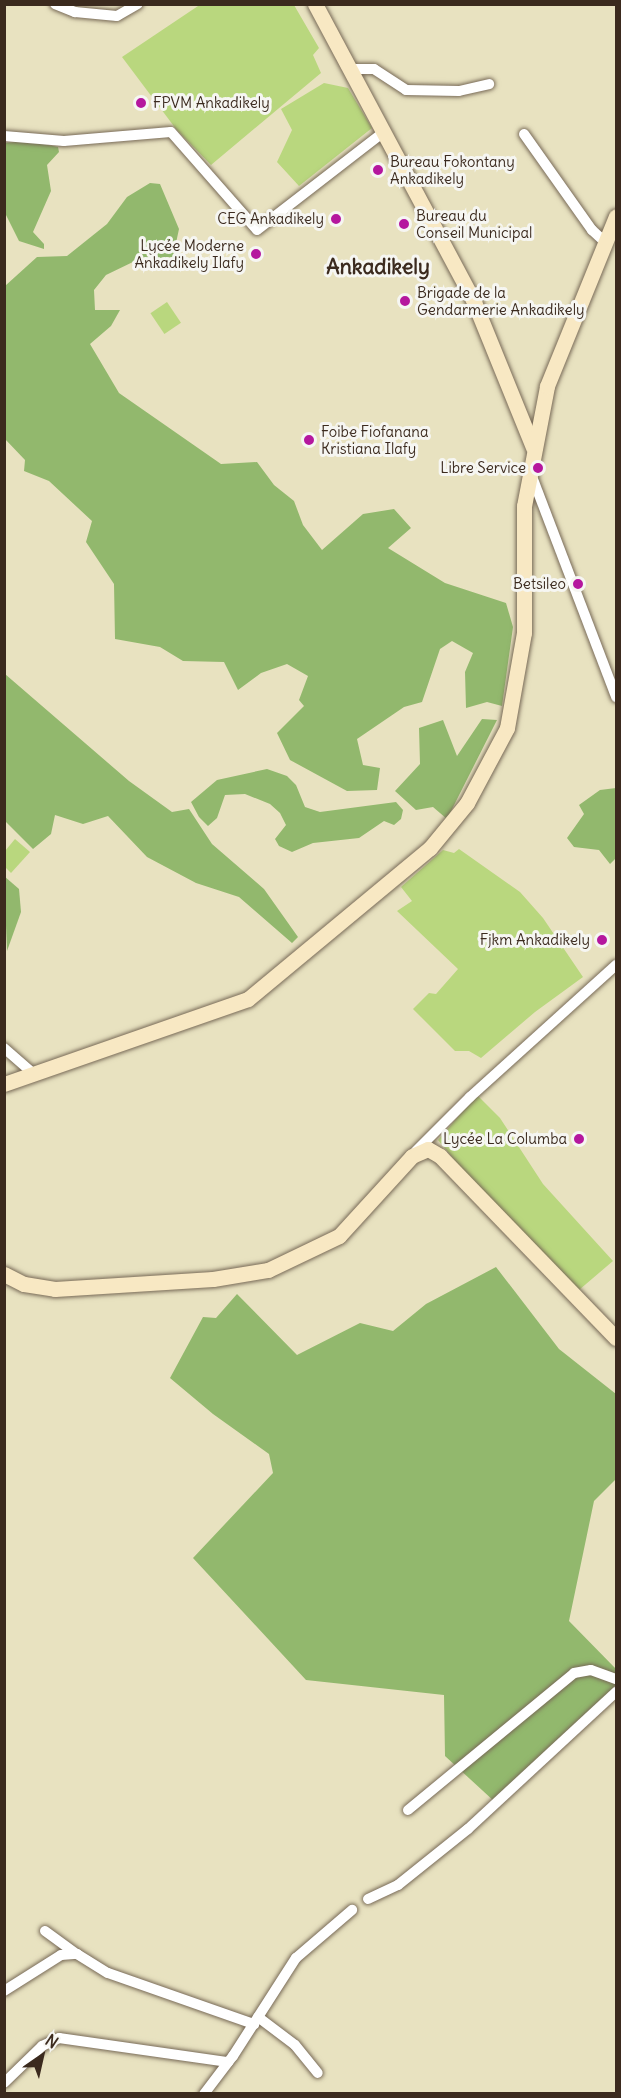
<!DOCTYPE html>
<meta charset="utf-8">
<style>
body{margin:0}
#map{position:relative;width:621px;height:2098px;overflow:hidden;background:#e8e2c0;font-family:Delius,sans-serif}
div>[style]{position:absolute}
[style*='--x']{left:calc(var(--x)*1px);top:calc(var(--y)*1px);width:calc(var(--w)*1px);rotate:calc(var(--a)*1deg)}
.green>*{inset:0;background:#b9d77e;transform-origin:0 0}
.forest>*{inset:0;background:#92b86d}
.roads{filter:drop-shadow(0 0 2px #786a57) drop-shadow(0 0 2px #786a57)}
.street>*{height:10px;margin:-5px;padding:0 5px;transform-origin:5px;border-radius:5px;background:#fff}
.secondary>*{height:15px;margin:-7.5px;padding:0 7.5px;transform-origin:7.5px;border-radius:7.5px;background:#f8e8c3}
.dots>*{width:16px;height:16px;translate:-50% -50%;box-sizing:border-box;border:3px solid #f6f6f2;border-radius:50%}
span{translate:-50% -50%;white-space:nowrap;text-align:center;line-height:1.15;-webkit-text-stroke:6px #f6f6f2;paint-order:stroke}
.poi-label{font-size:15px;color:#3b2a1e}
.left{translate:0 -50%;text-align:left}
.right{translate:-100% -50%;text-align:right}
.district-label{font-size:21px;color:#3b2a1e;font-weight:700}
.frame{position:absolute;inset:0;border:6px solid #3b2a1e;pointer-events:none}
.north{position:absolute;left:12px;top:2026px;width:60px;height:60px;-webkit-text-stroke:4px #f6f6f2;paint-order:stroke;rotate:34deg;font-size:16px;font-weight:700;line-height:24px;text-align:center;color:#3b2a1e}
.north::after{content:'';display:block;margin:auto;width:21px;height:27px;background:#3b2a1e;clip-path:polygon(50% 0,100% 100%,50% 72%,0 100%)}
</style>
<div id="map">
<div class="green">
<i style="clip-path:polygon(201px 4px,294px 5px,319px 48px,313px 55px,321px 73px,211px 165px,176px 129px,122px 57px)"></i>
<i style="clip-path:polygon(324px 83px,348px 88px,372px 128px,299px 186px,277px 162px,292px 130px,281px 109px)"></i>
<i style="left:167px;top:302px;width:25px;height:20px;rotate:56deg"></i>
<i style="clip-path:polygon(15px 839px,30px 852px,11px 873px,5px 867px,5px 851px)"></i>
<i style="clip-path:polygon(459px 849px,520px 892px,543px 918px,583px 977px,535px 1012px,481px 1058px,469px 1051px,455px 1051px,413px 1009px,429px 993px,436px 994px,458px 969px,397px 911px,412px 901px,401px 887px,443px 850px,454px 853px)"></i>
<i style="clip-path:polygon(477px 1095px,500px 1118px,543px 1184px,613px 1261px,579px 1290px,475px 1185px,438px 1140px)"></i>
</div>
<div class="forest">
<i style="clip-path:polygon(28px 141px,58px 147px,59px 152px,47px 165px,51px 191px,33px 232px,44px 244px,44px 249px,19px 241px,5px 213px,4px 143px)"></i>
<i style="clip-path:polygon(150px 183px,160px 184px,179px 229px,173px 257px,137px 260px,106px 275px,94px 290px,95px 310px,120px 310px,111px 326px,90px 344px,119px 393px,221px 464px,257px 462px,274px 485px,294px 501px,303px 525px,322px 550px,363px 514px,394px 509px,411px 528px,388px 548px,445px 583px,506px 603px,513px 627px,502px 706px,487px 702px,466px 708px,465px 672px,473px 653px,452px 641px,440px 649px,422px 702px,404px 707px,357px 739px,363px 765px,380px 768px,377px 790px,347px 791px,290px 760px,277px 733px,304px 706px,299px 700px,308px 676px,287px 664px,261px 673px,238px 690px,224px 662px,183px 661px,160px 647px,115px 639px,114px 584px,86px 542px,92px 521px,49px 481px,24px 471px,25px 460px,5px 439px,5px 286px,37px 257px,67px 256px,107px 224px,127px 197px)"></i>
<i style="clip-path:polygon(5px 674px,129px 781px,172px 812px,189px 809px,212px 844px,264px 889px,298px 937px,292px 943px,239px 897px,196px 883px,147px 857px,108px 816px,83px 824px,55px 815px,51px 834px,33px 849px,5px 821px)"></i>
<i style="clip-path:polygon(482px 719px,497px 720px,447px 819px,433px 807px,416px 810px,395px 791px,420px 764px,419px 728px,443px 720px,457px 756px)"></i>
<i style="clip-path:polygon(267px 769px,287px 776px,296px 785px,305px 807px,320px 812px,396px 802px,403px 810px,401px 819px,394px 825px,384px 821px,359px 838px,313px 843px,292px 852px,279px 846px,275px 839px,286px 825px,280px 813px,270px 804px,245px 794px,225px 795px,217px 818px,208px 826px,199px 817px,191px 802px,217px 780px)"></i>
<i style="clip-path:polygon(616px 788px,616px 858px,610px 864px,599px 850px,574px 847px,567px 838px,584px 814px,579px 805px,600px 790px)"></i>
<i style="clip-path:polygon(4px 876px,19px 889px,21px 912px,7px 951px)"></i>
<i style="clip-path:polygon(496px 1267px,559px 1349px,616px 1394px,616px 1479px,594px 1501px,569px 1621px,616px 1669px,616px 1690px,495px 1802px,445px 1756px,444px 1695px,306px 1680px,193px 1558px,273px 1473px,269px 1454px,213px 1414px,170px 1378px,203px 1317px,216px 1318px,237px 1294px,297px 1355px,360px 1323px,393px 1331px,426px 1304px)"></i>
</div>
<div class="roads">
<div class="street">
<i style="--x:55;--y:4;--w:22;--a:22"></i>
<i style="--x:75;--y:12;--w:42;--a:5.4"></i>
<i style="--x:117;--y:16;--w:24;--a:-30"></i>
<i style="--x:352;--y:69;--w:22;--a:0"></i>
<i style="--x:374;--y:69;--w:38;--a:33"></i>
<i style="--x:406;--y:90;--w:53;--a:1.1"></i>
<i style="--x:459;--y:91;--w:31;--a:-13"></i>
<i style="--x:524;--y:134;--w:118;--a:54.7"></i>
<i style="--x:592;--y:230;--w:19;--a:43"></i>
<i style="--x:4;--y:136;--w:60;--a:4.8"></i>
<i style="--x:64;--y:141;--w:107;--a:-4.8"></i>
<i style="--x:171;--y:132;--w:130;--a:48.7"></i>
<i style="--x:257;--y:230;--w:160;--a:-37.7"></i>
<i style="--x:531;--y:474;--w:239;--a:69.1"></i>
<i style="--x:4;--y:1048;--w:38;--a:41"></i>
<i style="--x:416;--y:1151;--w:76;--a:-45"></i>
<i style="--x:470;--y:1097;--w:197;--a:-42.1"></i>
<i style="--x:408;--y:1810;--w:215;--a:-39.5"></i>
<i style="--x:574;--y:1673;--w:17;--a:-10"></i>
<i style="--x:591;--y:1670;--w:27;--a:20"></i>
<i style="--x:368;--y:1899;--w:33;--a:-25"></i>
<i style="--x:398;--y:1885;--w:90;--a:-38.7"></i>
<i style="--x:468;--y:1829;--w:202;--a:-42.8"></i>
<i style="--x:45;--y:1931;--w:39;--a:36"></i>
<i style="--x:4;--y:1991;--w:67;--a:-32.3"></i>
<i style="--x:61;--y:1955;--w:16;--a:-4"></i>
<i style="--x:77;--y:1954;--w:36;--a:32"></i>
<i style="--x:108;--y:1973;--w:155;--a:19.3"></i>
<i style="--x:258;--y:2017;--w:46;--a:37.1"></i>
<i style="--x:295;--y:2045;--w:36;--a:51"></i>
<i style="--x:4;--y:2083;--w:53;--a:-44.2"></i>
<i style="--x:42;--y:2046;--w:19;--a:-25"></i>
<i style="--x:59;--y:2038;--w:171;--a:8.1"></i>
<i style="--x:204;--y:2094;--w:48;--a:-52.7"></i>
<i style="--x:233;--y:2056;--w:117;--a:-57.3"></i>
<i style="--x:296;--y:1958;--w:74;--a:-40.6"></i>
</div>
<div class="secondary">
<i style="--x:315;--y:4;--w:338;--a:61.9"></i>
<i style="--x:474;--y:302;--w:157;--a:67.9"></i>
<i style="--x:4;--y:1084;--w:258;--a:-19.2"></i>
<i style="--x:248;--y:999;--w:236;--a:-39.7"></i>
<i style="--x:430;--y:848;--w:58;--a:-50.6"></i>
<i style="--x:467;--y:803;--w:85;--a:-61.9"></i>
<i style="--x:507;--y:728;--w:97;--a:-79.9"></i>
<i style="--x:524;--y:633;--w:127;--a:-90"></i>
<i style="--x:524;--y:506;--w:122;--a:-79.1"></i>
<i style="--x:547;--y:386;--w:183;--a:-67.9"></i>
<i style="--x:4;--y:1274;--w:22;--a:27"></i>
<i style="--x:24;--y:1284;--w:31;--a:9"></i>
<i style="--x:55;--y:1289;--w:158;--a:-3.6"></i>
<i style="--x:213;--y:1279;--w:56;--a:-9.3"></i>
<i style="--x:268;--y:1270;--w:79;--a:-25.6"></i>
<i style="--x:339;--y:1236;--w:108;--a:-47.6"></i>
<i style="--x:412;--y:1156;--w:17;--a:-24"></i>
<i style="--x:428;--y:1149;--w:14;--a:30"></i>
<i style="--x:440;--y:1156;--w:253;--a:46"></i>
</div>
</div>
<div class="dots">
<i style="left:141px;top:103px;background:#b5179e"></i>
<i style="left:378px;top:170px;background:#b5179e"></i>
<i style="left:336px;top:219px;background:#b5179e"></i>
<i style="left:404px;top:224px;background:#b5179e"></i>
<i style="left:256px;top:254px;background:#b5179e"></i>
<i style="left:405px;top:301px;background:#b5179e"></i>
<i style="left:309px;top:440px;background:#b5179e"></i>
<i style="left:538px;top:468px;background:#b5179e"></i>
<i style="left:578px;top:584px;background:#b5179e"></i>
<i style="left:602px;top:940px;background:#b5179e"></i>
<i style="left:579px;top:1139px;background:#b5179e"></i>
</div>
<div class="poi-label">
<span class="left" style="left:153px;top:103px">FPVM Ankadikely</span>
<span class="left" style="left:390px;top:170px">Bureau Fokontany<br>Ankadikely</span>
<span class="left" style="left:416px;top:224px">Bureau du<br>Conseil Municipal</span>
<span class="right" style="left:324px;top:219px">CEG Ankadikely</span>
<span class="right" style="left:244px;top:254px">Lycée Moderne<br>Ankadikely Ilafy</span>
<span class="left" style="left:417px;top:301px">Brigade de la<br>Gendarmerie Ankadikely</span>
<span class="left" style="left:321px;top:440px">Foibe Fiofanana<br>Kristiana Ilafy</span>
<span class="right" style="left:526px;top:468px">Libre Service</span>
<span class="right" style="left:566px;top:584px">Betsileo</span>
<span class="right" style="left:590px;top:940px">Fjkm Ankadikely</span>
<span class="right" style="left:567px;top:1139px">Lycée La Columba</span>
</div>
<div class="district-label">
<span style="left:378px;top:267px">Ankadikely</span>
</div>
<div class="frame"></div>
<div class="north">N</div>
</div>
